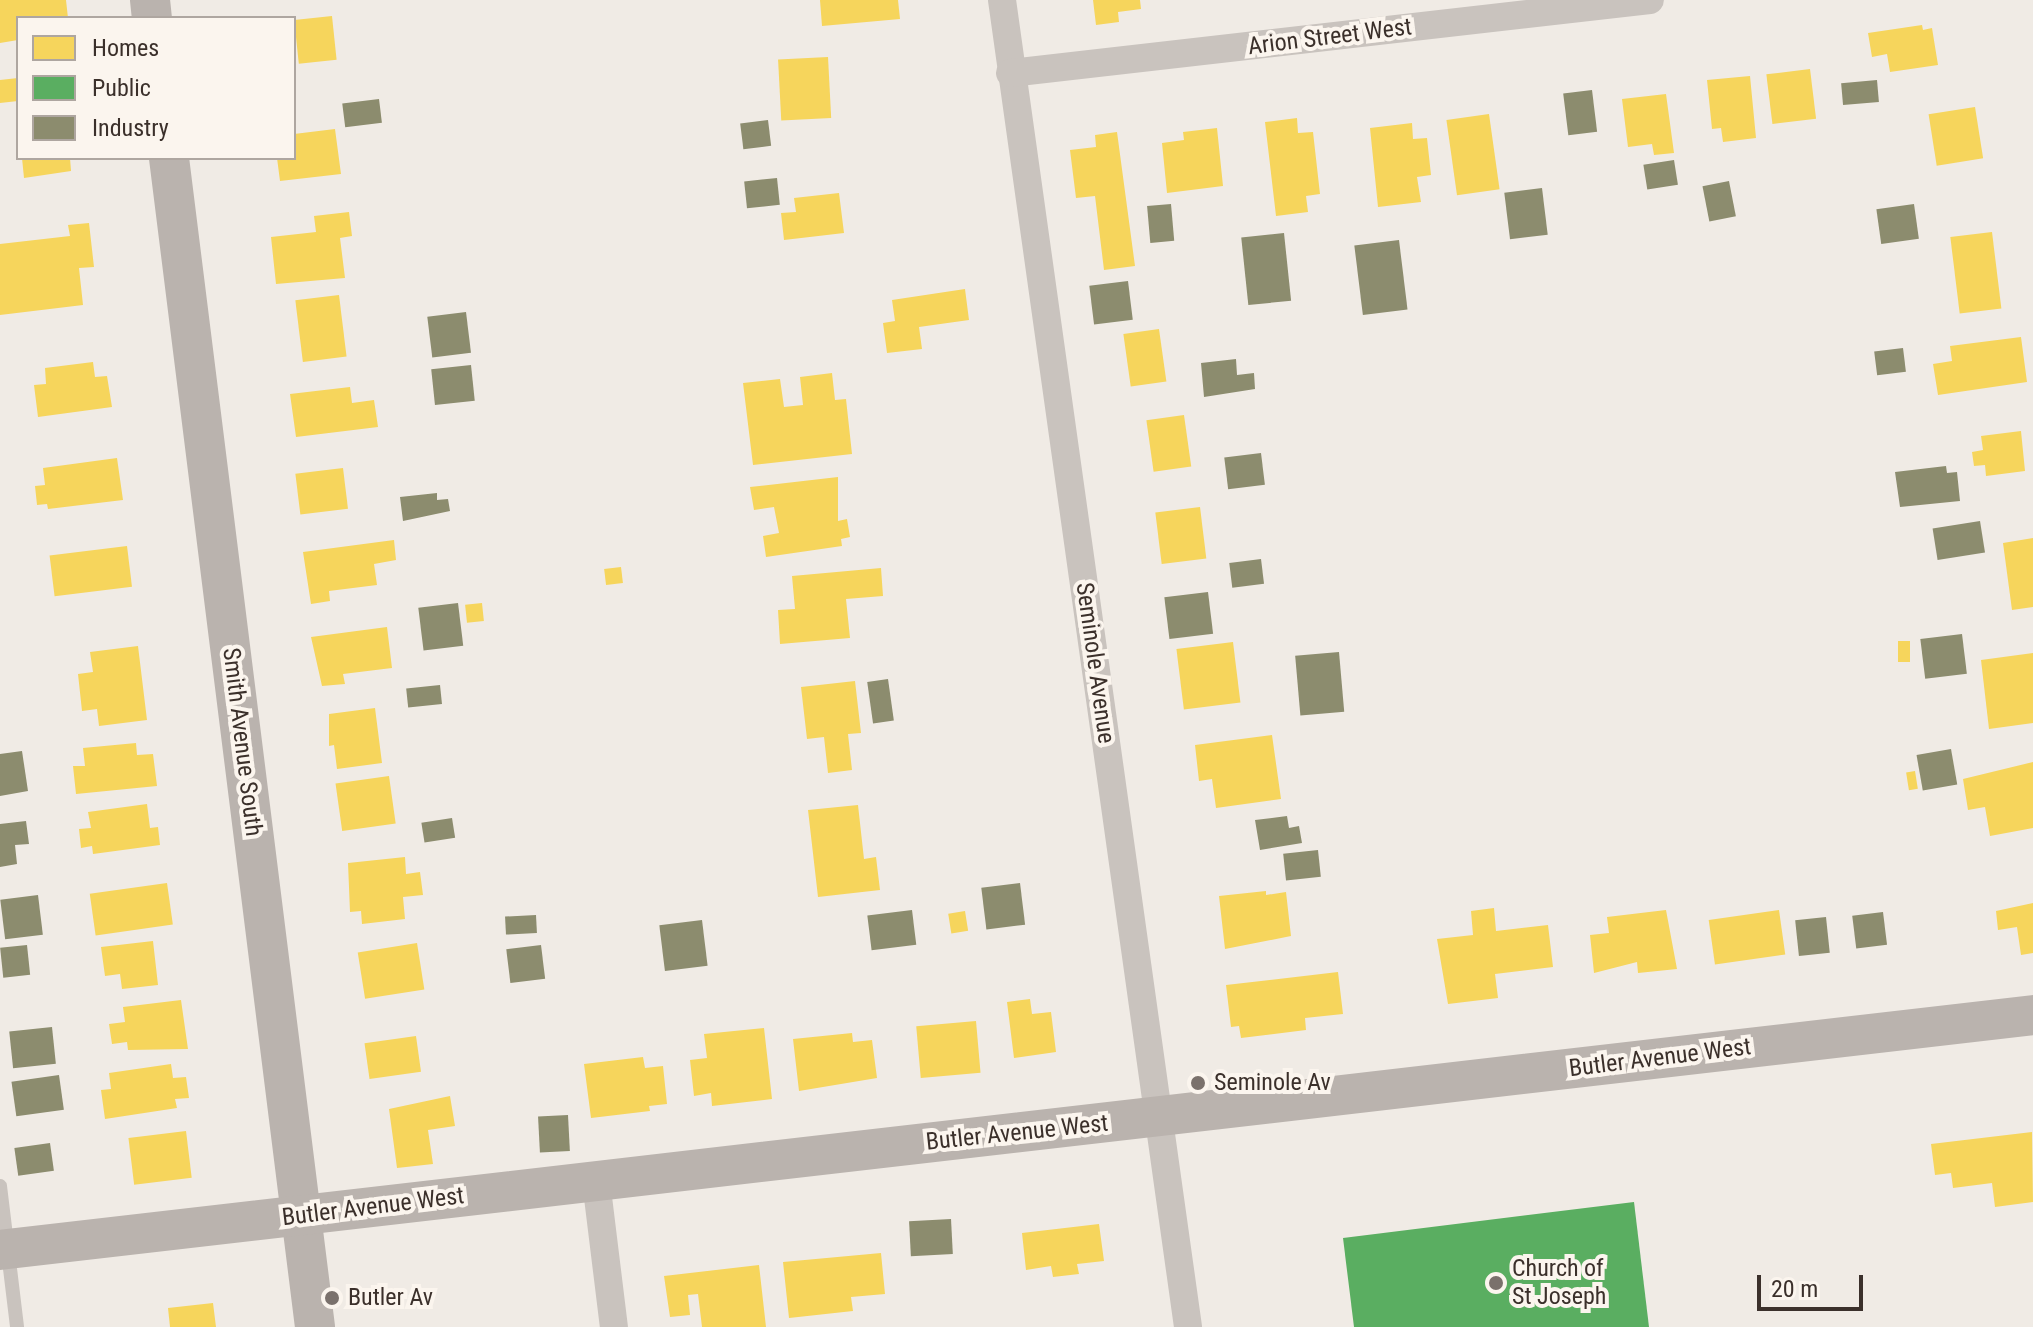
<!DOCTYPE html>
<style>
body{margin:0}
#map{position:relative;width:2033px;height:1327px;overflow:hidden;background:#f0ebe5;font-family:"Roboto Condensed",sans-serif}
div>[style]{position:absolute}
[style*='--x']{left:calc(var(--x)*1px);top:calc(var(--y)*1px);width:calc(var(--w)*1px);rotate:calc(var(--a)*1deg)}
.homes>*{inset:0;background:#f6d55c;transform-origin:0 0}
.public>*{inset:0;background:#5aae61}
.industry>*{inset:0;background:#8c8c6e;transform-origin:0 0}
.lane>*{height:14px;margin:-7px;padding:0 7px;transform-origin:7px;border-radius:7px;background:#c9c3be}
.street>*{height:28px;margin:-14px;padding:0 14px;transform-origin:14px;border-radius:14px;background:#c9c3be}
.secondary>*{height:40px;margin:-20px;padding:0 20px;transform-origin:20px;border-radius:20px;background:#bab3ae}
.dots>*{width:22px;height:22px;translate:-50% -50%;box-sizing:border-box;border:4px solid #fbf5ee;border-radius:50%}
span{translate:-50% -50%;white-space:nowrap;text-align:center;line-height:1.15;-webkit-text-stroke:8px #fbf5ee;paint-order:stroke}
.street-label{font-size:24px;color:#3b302b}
.poi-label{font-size:24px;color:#3b302b}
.left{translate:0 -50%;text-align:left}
.legend{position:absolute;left:16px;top:16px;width:280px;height:144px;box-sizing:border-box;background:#fbf5ee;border:2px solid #aea6a0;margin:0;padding:10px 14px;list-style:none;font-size:24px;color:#3b302b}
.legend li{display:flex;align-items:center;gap:16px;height:40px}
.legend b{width:40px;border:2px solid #aea6a0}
.scale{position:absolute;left:1757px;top:1275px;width:106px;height:36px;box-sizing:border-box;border:4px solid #3b302b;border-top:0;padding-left:10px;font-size:24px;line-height:28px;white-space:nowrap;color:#3b302b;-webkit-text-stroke:6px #fbf5ee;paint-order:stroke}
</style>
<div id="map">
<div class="homes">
<i style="clip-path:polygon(0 0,66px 0,68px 18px,18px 18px,18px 40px,0 43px)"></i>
<i style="clip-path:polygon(820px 0,898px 0,900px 19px,822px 26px)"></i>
<i style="clip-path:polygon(1093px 0,1140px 0,1141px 9px,1118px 12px,1119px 22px,1096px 25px)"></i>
<i style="left:332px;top:16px;width:44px;height:38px;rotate:84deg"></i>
<i style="clip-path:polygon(1922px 25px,1923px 30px,1932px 28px,1938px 65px,1890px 72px,1887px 54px,1872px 57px,1868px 33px)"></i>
<i style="left:828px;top:57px;width:61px;height:50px;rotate:87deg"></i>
<i style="left:1810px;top:69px;width:50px;height:44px;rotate:83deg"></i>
<i style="clip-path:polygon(1750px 76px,1756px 138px,1723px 142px,1721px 128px,1712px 129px,1707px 80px)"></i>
<i style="clip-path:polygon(18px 78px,18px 101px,0 103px,0 80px)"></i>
<i style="clip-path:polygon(1666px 94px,1674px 153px,1654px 155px,1652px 144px,1628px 147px,1622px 99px)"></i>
<i style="left:1975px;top:107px;width:52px;height:47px;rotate:81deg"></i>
<i style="left:1489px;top:114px;width:76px;height:43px;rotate:82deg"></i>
<i style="clip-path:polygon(1297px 118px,1298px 133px,1313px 132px,1320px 194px,1306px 196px,1308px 212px,1276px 216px,1265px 122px)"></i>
<i style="clip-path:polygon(1412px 123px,1413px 139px,1427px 138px,1431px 175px,1417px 177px,1421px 202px,1378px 207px,1370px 128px)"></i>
<i style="clip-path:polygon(1217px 128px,1223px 186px,1167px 193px,1162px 143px,1184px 140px,1183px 132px)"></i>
<i style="clip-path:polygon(335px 129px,341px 174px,280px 181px,277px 158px,294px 158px,294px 134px)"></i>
<i style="clip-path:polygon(1117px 132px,1135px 266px,1104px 270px,1095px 196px,1076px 198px,1070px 150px,1096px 147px,1095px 135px)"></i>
<i style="clip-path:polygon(22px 158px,70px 158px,71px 171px,24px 178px)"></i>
<i style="clip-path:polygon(839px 193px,844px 233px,784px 240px,781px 213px,796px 212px,794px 198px)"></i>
<i style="clip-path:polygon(349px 212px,352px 236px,340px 238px,345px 278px,276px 284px,271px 237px,316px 232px,314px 216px)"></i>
<i style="clip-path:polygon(89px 223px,94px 267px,79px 268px,83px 305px,0 315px,0 244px,70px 236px,68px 225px)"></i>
<i style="left:1992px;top:232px;width:77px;height:42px;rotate:83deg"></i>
<i style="clip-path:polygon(965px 289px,969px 320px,919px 327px,922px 349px,887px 353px,883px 323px,895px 321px,892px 300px)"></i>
<i style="left:339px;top:295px;width:62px;height:44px;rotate:83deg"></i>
<i style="left:1159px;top:329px;width:53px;height:36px;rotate:82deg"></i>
<i style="clip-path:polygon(2021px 337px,2027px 382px,1938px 395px,1933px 364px,1952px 361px,1950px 346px)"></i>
<i style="clip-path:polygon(93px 362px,95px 377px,107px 376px,112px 407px,38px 417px,34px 385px,46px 384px,45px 368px)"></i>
<i style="clip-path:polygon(832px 373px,835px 400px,846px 399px,852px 454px,753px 465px,743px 383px,780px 379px,784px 407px,803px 405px,800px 377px)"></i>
<i style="clip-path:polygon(350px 387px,352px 403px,374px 400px,378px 427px,296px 437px,290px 394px)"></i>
<i style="left:1184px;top:415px;width:52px;height:38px;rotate:82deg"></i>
<i style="clip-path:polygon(2021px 431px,2025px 471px,1986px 476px,1985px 465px,1974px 466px,1972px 452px,1983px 450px,1981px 436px)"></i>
<i style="clip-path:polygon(117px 458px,123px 500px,48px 509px,47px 504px,37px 505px,35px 486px,45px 485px,43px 468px)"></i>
<i style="left:343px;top:468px;width:41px;height:48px;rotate:83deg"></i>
<i style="clip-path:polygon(838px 477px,838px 521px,847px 519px,850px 537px,841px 539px,842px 546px,766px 557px,763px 536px,779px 533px,774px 507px,754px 510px,750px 487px)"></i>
<i style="left:1200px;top:507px;width:52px;height:45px;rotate:83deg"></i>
<i style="clip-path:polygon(2033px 538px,2033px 607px,2012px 610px,2003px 543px)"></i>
<i style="clip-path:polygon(394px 540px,396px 560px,374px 564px,377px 585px,329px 591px,330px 601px,311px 604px,303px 552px)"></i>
<i style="left:127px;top:546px;width:41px;height:78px;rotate:83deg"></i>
<i style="left:621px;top:567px;width:16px;height:17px;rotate:83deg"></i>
<i style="clip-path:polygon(881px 568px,883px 596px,846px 599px,850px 638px,780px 644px,778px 610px,795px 609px,792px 576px)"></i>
<i style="left:482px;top:603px;width:18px;height:17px;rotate:84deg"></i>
<i style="clip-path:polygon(387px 627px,392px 668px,343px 674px,345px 684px,322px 686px,311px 637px)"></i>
<i style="left:1898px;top:641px;width:12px;height:21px"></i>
<i style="left:1233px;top:642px;width:61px;height:57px;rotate:83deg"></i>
<i style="clip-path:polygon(138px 646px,147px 720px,99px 726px,97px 709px,82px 711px,78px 674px,93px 672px,90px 652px)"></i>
<i style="clip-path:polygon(2033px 653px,2033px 723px,1989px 729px,1981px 660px)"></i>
<i style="clip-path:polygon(855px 681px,861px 733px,848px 734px,852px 770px,828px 773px,824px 737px,807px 739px,801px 687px)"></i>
<i style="clip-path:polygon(375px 708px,382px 763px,337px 769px,334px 745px,329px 746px,329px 714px)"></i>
<i style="clip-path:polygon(1272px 735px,1281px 799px,1216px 808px,1212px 779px,1199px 781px,1195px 745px)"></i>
<i style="clip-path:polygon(136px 743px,137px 755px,153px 754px,157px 786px,76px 794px,73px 766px,85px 766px,83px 748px)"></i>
<i style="clip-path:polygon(2033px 762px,2033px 828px,1990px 836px,1985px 807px,1968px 810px,1963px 779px)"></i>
<i style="left:1915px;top:771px;width:18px;height:9px;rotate:81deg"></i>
<i style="left:389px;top:776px;width:48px;height:54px;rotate:82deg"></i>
<i style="clip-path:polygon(147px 804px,150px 828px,158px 827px,160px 845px,93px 854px,92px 846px,81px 848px,79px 829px,91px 828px,88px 812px)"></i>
<i style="clip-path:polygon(858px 805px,864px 859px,876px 857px,880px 890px,818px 897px,808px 810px)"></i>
<i style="clip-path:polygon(405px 857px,406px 874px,420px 872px,423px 895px,403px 897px,405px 919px,362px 924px,361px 911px,350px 912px,348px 863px)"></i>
<i style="left:167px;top:883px;width:42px;height:78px;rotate:82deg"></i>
<i style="clip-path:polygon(1266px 891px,1266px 895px,1286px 892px,1291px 936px,1225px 949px,1219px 896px)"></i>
<i style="clip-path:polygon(2033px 903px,2033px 953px,2021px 955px,2017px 927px,1998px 930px,1996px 911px)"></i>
<i style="clip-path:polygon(1494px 908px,1496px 931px,1548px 925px,1553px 967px,1495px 974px,1498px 998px,1448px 1004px,1437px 939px,1473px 935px,1471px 911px)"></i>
<i style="clip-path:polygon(1666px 910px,1677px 969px,1638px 973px,1637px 962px,1594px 973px,1590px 935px,1609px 933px,1607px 917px)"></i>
<i style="left:1779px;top:910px;width:45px;height:71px;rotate:82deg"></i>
<i style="left:965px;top:911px;width:20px;height:17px;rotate:81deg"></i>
<i style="clip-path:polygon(153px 941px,158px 985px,122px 989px,120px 974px,105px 976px,101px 947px)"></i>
<i style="left:417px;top:943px;width:47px;height:60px;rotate:81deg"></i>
<i style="clip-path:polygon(1338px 972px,1343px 1014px,1305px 1018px,1306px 1030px,1241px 1038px,1239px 1026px,1231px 1027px,1226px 985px)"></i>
<i style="clip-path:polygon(1030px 999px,1032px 1014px,1051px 1012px,1056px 1052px,1014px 1058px,1007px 1002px)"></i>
<i style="clip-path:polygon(181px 1000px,188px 1049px,128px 1050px,127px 1042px,112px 1044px,109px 1024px,125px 1022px,123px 1007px)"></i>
<i style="left:976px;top:1021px;width:52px;height:60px;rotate:85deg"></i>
<i style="clip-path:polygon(764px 1028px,772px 1099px,712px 1106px,711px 1093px,694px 1096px,690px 1060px,707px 1058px,704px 1034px)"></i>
<i style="clip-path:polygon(852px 1033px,853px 1042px,872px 1040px,877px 1078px,799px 1091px,793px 1039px)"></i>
<i style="left:416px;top:1036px;width:36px;height:52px;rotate:82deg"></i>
<i style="clip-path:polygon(643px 1057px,645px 1068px,663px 1066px,667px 1104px,649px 1106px,650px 1111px,591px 1118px,584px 1064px)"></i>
<i style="clip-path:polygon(171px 1064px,173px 1078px,186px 1077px,189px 1098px,175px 1099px,177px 1108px,105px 1119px,101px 1090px,111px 1089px,109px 1073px)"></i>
<i style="clip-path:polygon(450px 1096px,455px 1126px,428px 1130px,433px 1164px,397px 1168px,389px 1109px)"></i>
<i style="left:186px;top:1131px;width:47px;height:58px;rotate:83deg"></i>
<i style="clip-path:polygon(2032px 1132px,2033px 1202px,1995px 1207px,1992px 1183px,1953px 1188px,1951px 1173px,1935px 1175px,1931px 1144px)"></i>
<i style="clip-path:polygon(1099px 1224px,1104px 1261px,1077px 1264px,1079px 1274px,1053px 1277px,1051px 1266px,1026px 1270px,1022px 1233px)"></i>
<i style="clip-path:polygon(881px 1253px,885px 1294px,851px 1297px,853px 1311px,789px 1318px,783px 1262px)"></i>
<i style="clip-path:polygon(759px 1265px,766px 1327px,702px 1327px,698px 1294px,688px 1295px,690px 1315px,670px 1317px,664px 1276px)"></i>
<i style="clip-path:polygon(213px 1303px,216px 1327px,170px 1327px,168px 1308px)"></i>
</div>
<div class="public">
<i style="clip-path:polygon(1634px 1202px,1649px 1327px,1354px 1327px,1343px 1238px)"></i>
</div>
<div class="industry">
<i style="left:1877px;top:80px;width:22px;height:36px;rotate:85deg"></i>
<i style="left:1592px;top:90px;width:42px;height:29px;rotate:83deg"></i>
<i style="left:379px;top:99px;width:24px;height:37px;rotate:83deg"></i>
<i style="left:768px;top:120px;width:26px;height:28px;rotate:83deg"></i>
<i style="left:1674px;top:160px;width:25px;height:31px;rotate:81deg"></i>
<i style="left:777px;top:178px;width:27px;height:33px;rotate:84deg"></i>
<i style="left:1729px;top:181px;width:36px;height:27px;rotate:79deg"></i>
<i style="left:1542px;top:188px;width:47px;height:38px;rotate:83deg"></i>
<i style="left:1171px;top:204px;width:37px;height:24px;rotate:85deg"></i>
<i style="left:1914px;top:204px;width:35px;height:38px;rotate:82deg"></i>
<i style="left:1284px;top:233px;width:68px;height:43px;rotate:84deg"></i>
<i style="left:1399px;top:240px;width:70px;height:45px;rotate:83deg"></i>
<i style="left:1128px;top:281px;width:39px;height:39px;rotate:83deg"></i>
<i style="left:466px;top:312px;width:41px;height:39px;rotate:83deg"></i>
<i style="left:1903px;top:348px;width:24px;height:29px;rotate:83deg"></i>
<i style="clip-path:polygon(1236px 359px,1237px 375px,1254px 373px,1255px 389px,1204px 397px,1201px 363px)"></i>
<i style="left:471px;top:365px;width:36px;height:40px;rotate:84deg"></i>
<i style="left:1261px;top:453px;width:32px;height:37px;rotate:83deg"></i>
<i style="clip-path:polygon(1946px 466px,1947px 473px,1957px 472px,1960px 501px,1900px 507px,1895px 472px)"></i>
<i style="clip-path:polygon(437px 493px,437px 500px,448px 499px,450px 511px,403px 521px,400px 497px)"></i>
<i style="left:1980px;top:521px;width:32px;height:48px;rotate:81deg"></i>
<i style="left:1261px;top:559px;width:25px;height:32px;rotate:83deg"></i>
<i style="left:1208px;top:592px;width:42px;height:44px;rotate:83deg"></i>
<i style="left:458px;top:603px;width:43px;height:40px;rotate:83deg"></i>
<i style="left:1962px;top:634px;width:40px;height:42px;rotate:83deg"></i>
<i style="left:1339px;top:652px;width:60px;height:44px;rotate:85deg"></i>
<i style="left:888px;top:679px;width:42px;height:21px;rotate:82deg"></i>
<i style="left:440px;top:685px;width:19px;height:34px;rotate:84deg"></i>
<i style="left:1951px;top:749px;width:36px;height:35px;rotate:80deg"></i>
<i style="clip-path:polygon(22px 751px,28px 791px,0 796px,0 754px)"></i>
<i style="clip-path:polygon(1287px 816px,1289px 828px,1299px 826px,1302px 843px,1260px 850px,1255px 820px)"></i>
<i style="left:452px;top:818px;width:20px;height:31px;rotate:81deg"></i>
<i style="clip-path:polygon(26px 821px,29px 844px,15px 845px,17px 864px,0 867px,0 824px)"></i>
<i style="left:1318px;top:850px;width:27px;height:35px;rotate:84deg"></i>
<i style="left:1020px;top:883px;width:42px;height:39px;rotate:83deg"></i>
<i style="left:38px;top:895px;width:40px;height:38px;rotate:83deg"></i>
<i style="left:912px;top:910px;width:35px;height:45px;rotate:83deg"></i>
<i style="left:1883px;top:912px;width:33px;height:31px;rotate:83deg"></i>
<i style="left:536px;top:915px;width:18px;height:31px;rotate:87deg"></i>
<i style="left:1826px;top:917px;width:36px;height:31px;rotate:84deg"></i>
<i style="left:702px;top:920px;width:46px;height:43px;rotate:83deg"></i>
<i style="left:27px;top:945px;width:30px;height:27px;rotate:84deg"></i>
<i style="left:541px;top:945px;width:34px;height:35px;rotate:83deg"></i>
<i style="left:52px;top:1027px;width:37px;height:43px;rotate:84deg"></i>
<i style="left:59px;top:1075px;width:35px;height:48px;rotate:82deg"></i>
<i style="left:568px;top:1115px;width:36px;height:30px;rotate:87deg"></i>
<i style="left:50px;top:1143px;width:28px;height:36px;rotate:82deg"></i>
<i style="left:951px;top:1219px;width:35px;height:42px;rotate:87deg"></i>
</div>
<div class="lane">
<i style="--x:0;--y:1186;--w:142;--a:83.1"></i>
</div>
<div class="street">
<i style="--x:1002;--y:0;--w:1340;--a:82.02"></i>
<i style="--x:1010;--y:73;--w:644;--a:-6.51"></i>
<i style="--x:596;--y:1181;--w:147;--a:83"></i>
</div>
<div class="secondary">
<i style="--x:150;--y:0;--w:18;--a:84"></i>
<i style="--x:169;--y:158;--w:1178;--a:82.88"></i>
<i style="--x:0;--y:1250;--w:2047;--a:-6.59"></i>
</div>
<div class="dots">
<i style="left:1198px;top:1083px;background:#7a716c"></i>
<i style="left:1496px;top:1283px;background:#7a716c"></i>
<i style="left:332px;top:1298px;background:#7a716c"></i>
</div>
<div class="street-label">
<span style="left:1330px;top:37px;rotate:-7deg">Arion Street West</span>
<span style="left:1095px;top:663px;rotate:82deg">Seminole Avenue</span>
<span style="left:242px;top:742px;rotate:83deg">Smith Avenue South</span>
<span style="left:1660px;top:1058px;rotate:-7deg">Butler Avenue West</span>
<span style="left:1017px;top:1133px;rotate:-6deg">Butler Avenue West</span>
<span style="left:373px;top:1207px;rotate:-7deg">Butler Avenue West</span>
</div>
<div class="poi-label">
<span class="left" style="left:1214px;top:1083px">Seminole Av</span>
<span class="left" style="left:1512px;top:1283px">Church of<br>St Joseph</span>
<span class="left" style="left:348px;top:1298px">Butler Av</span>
</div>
<ul class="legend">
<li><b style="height:22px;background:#f6d55c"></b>Homes</li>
<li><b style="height:22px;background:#5aae61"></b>Public</li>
<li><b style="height:22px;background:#8c8c6e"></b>Industry</li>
</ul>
<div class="scale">20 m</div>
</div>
